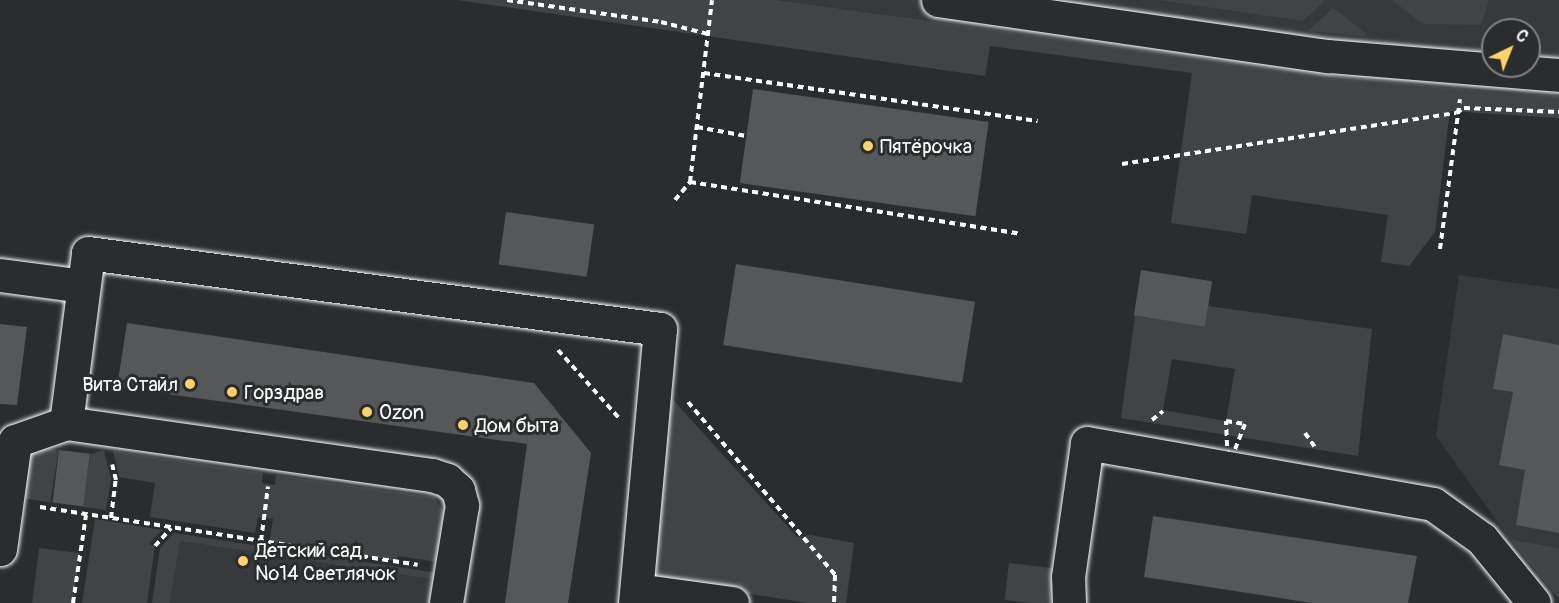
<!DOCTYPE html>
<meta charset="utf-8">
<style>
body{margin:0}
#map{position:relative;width:1559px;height:603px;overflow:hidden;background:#2a2d2e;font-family:Pangolin,sans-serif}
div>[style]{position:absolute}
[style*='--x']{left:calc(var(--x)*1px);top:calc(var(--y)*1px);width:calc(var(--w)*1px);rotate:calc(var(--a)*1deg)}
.built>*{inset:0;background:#373a3b}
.green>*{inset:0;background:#414445;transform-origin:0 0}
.building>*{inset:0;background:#555758;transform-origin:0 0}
.path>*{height:4px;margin-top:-2px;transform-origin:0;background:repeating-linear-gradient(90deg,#fff 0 6px,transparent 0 10.5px)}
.roads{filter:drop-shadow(0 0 2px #fff) drop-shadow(0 0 2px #fff)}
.minor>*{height:33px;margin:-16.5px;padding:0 16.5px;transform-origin:16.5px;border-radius:16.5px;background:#2a2d2e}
.dots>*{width:16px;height:16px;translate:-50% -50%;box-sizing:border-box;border:3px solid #2a2d2e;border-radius:50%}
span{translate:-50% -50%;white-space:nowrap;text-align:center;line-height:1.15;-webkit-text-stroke:6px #2a2d2e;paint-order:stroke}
.poi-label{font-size:20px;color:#fff}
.left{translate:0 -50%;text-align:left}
.right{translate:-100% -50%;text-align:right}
.north{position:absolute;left:1481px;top:18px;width:60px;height:60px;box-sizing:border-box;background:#2a2d2e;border:2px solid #7f8182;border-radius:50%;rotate:43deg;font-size:16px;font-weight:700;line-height:24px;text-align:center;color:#fff}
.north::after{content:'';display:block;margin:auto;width:21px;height:27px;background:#ffd166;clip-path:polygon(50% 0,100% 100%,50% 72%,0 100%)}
</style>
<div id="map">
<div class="built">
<i style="clip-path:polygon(evenodd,777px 0,1559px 0,1559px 96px,1491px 92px,1319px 74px,777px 0,1493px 30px,1529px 30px,1529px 66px,1493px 66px,1493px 30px)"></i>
<i style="clip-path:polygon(1459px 275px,1559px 289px,1559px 548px,1510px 539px,1436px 436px)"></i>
<i style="clip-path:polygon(180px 541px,437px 580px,433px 603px,170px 603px)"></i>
</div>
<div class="green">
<i style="clip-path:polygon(457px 0,777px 0,1319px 74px,1491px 92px,1559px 96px,1559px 118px,1450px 111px,1435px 232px,1409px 266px,1381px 262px,1388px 215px,1252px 195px,1246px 234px,1171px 223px,1192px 73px,990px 46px,985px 76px)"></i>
<i style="clip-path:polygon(1158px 0,1323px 0,1324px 1px,1303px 21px)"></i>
<i style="clip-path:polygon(1392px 0,1489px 0,1481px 25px,1423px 24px)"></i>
<i style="clip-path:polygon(1333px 8px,1366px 33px,1364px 36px,1308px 31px)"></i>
<i style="clip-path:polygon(evenodd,1208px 306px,1372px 329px,1358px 456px,1121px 418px,1135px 316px,1205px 326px,1208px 306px,1172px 359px,1235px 369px,1226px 421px,1163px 410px,1172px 359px)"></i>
<i style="clip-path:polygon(667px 393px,797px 537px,811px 535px,854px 543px,846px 603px,808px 603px,666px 581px,658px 574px,654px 559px)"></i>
<i style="left:26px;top:445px;width:33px;height:53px;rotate:9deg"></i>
<i style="clip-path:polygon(104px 450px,111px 479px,106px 510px,83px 507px,90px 454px)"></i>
<i style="clip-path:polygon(113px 451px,263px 473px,262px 483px,275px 485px,276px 475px,434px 497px,444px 512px,438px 562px,398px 556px,397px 561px,269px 543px,273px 519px,258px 517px,255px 533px,150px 517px,155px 483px,119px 477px)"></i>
<i style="clip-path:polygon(95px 519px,162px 530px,149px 544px,155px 546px,147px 603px,82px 603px)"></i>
<i style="clip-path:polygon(174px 533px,438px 573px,437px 580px,180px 541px,170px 603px,152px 603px,160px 548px)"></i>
<i style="clip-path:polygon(1510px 539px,1559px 548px,1559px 599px)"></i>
<i style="left:39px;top:548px;width:41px;height:56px;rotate:7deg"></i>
<i style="left:1009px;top:563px;width:46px;height:37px;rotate:7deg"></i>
</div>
<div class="building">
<i style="left:753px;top:89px;width:238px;height:95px;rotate:8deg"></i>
<i style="left:506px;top:212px;width:89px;height:53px;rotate:8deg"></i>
<i style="left:736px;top:264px;width:242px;height:82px;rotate:9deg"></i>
<i style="left:1141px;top:270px;width:72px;height:46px;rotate:9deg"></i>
<i style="clip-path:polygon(127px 323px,534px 383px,591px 453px,568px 603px,505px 603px,527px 444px,117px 387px)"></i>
<i style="clip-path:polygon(0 324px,27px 327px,17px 405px,0 404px)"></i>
<i style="clip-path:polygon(1503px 334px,1559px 345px,1559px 533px,1516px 525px,1525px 470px,1499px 465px,1513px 392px,1493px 389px)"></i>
<i style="left:59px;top:450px;width:31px;height:53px;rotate:7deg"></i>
<i style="clip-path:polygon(1153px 516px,1417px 556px,1408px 603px,1312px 603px,1144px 577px)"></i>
</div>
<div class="path">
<i style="--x:507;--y:0;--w:156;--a:8.1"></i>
<i style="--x:661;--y:22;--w:49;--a:14.3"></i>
<i style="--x:704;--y:73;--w:337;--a:8.2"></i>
<i style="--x:697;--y:127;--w:50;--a:10.4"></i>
<i style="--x:1122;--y:164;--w:338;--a:-8.7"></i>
<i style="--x:1456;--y:113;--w:9;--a:-32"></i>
<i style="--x:1464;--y:108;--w:95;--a:2.4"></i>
<i style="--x:690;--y:182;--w:335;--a:8.9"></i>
<i style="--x:675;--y:200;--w:23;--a:-50"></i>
<i style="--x:690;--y:182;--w:183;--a:-83.1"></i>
<i style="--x:1440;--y:249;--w:151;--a:-82.4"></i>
<i style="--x:558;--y:350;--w:91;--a:48.1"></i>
<i style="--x:688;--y:402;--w:227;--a:49.6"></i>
<i style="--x:835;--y:575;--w:28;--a:92"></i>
<i style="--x:1152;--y:420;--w:14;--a:-39"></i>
<i style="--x:1226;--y:421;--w:19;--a:9"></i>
<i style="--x:1245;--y:424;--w:46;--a:111.6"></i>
<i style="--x:1228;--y:467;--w:46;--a:-92.5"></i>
<i style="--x:1305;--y:433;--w:21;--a:55"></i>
<i style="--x:40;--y:507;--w:382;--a:8.7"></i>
<i style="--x:111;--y:518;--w:38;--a:-83"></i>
<i style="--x:116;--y:480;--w:16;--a:-104"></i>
<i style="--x:261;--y:541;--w:55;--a:-82.7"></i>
<i style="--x:155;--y:546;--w:24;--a:-48"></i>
<i style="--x:73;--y:603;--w:89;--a:-81.6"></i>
</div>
<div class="roads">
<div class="minor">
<i style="--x:938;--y:0;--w:394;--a:8.2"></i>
<i style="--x:1328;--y:56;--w:232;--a:4.7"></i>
<i style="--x:0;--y:275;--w:84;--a:7.5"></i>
<i style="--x:66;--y:423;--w:370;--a:8.1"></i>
<i style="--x:432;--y:475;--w:16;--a:18"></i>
<i style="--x:447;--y:480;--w:15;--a:42"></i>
<i style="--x:458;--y:490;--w:16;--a:75"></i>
<i style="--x:462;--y:505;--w:99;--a:99.3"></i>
<i style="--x:0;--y:549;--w:109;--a:-82.1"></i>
<i style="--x:15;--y:441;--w:54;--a:-19.4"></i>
<i style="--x:66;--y:423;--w:171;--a:-82.6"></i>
<i style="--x:88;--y:253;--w:577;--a:7.57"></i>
<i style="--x:660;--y:329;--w:275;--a:95.2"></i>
<i style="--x:637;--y:590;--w:96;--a:7.8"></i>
<i style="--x:1069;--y:603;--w:26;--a:-92"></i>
<i style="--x:1068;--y:577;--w:135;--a:-81.9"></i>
<i style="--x:1087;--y:443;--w:351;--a:10"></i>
<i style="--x:1433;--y:504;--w:60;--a:35.5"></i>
<i style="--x:1482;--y:539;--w:82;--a:50.9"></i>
</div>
</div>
<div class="dots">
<i style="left:868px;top:146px;background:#ffd166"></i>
<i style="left:190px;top:384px;background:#ffd166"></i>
<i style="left:232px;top:392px;background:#ffd166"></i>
<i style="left:367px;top:412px;background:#ffd166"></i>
<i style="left:463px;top:425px;background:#ffd166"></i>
<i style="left:243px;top:561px;background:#ffd166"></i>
</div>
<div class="poi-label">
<span class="left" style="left:880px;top:146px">Пятёрочка</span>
<span class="right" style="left:178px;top:384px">Вита Стайл</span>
<span class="left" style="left:244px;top:392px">Горздрав</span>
<span class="left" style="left:379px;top:412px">Ozon</span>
<span class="left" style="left:475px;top:425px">Дом быта</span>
<span class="left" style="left:255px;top:562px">Детский сад<br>№14 Светлячок</span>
</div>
<div class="north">С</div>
</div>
